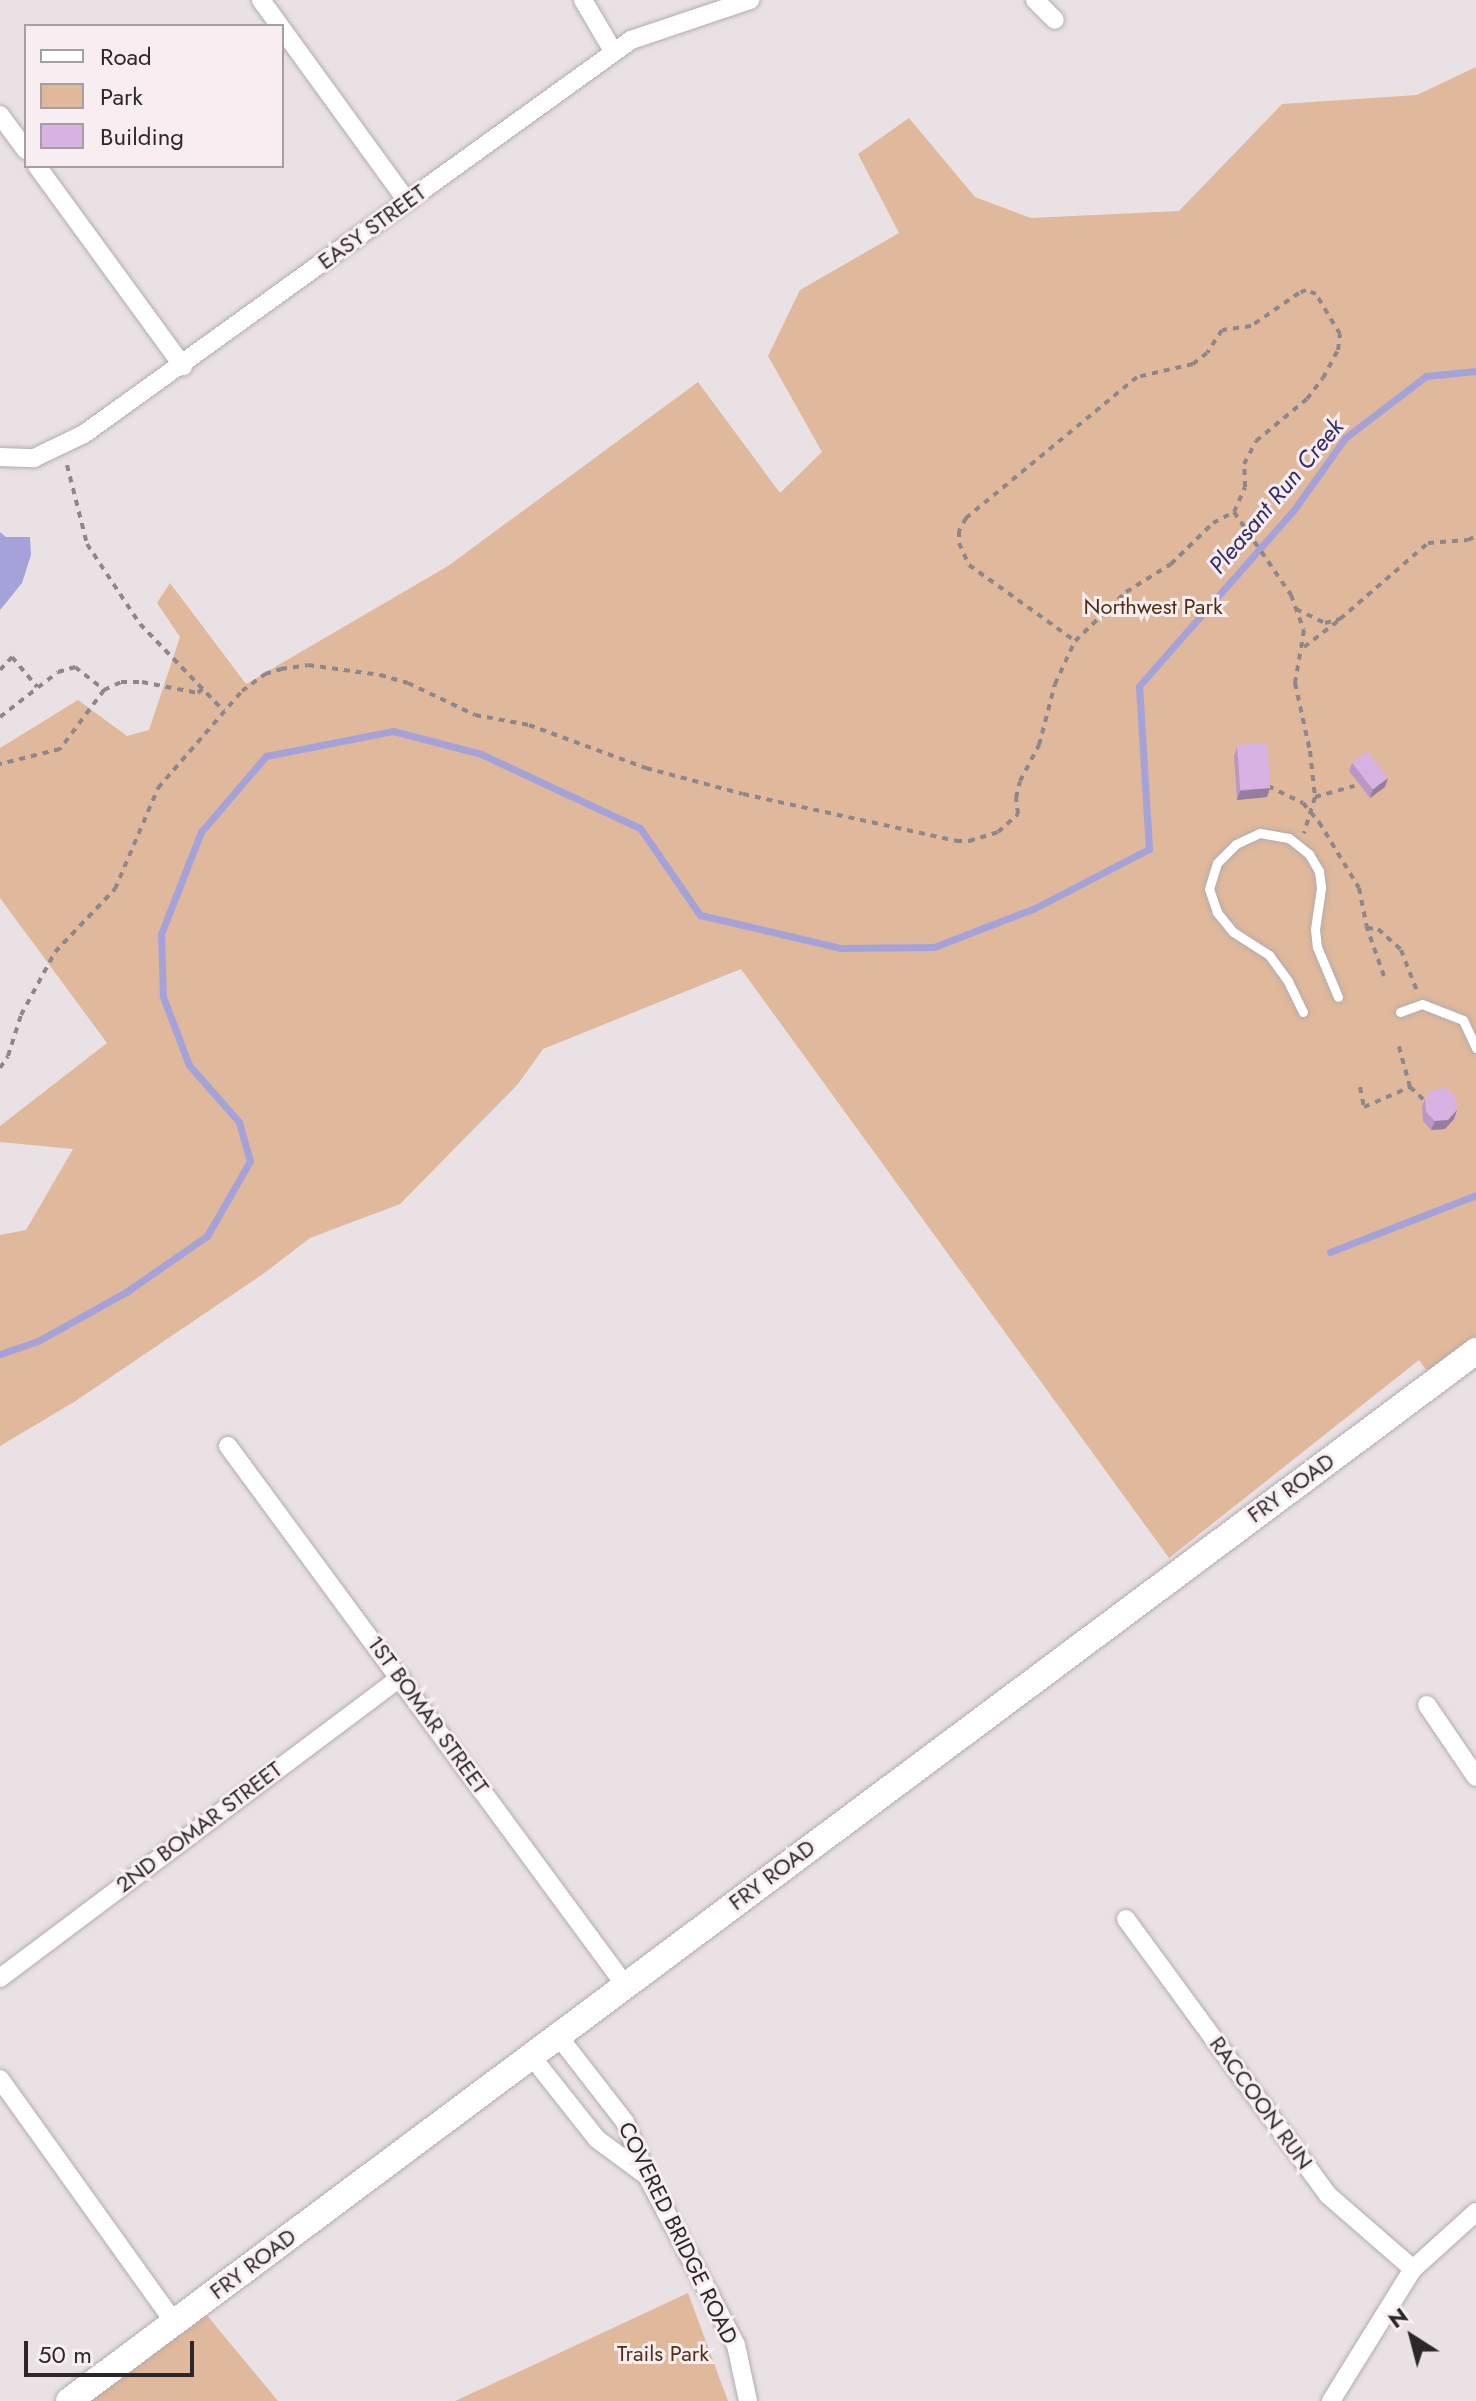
<!DOCTYPE html>
<style>
body{margin:0}
#map{position:relative;width:1476px;height:2401px;overflow:hidden;background:#eae1e5;font-family:Jost,sans-serif}
div>[style]{position:absolute}
[style*='--x']{left:calc(var(--x)*1px);top:calc(var(--y)*1px);width:calc(var(--w)*1px);rotate:calc(var(--a)*1deg)}
.green>*{inset:0;background:#e0b89b}
.water>*{inset:0;background:#a4a2d9}
.stream>*{height:7px;margin:-3.5px;padding:0 3.5px;transform-origin:3.5px;border-radius:3.5px;background:#a4a2d9}
.path>*{height:4px;margin-top:-2px;transform-origin:0;background:repeating-linear-gradient(90deg,#8e878a 0 6px,transparent 0 12px)}
.roads{filter:drop-shadow(0 0 2px #b4abae) drop-shadow(0 0 2px #b4abae)}
.lane>*{height:9px;margin:-4.5px;padding:0 4.5px;transform-origin:4.5px;border-radius:4.5px;background:#fff}
.street>*{height:18px;margin:-9px;padding:0 9px;transform-origin:9px;border-radius:9px;background:#fff}
.secondary>*{height:26px;margin:-13px;padding:0 13px;transform-origin:13px;border-radius:13px;background:#fff}
.wall>*{inset:0;background:#b999c2}
.shaded-wall>*{inset:0;background:#967d9e}
.building>*{inset:0;background:#d7b2e2;transform-origin:0 0}
span{translate:-50% -50%;white-space:nowrap;text-align:center;line-height:1.15;-webkit-text-stroke:6px #f8eef2;paint-order:stroke}
.street-label{font-size:22px;color:#2c282a}
.park-label{font-size:22px;color:#502f12}
.water-label{font-size:24px;color:#352c6c;font-style:italic}
.legend{position:absolute;left:24px;top:24px;width:260px;height:144px;box-sizing:border-box;background:#f8eef2;border:2px solid #a69fa2;margin:0;padding:10px 14px;list-style:none;font-size:24px;color:#2c282a}
.legend li{display:flex;align-items:center;gap:16px;height:40px}
.legend b{width:40px;border:2px solid #a69fa2}
.north{position:absolute;left:1372px;top:2297px;width:80px;height:80px;-webkit-text-stroke:6px #f8eef2;paint-order:stroke;rotate:324deg;font-size:22px;font-weight:700;line-height:32px;text-align:center;color:#2c282a}
.north::after{content:'';display:block;margin:auto;width:28px;height:36px;background:#2c282a;clip-path:polygon(50% 0,100% 100%,50% 72%,0 100%)}
.scale{position:absolute;left:24px;top:2341px;width:170px;height:36px;box-sizing:border-box;border:4px solid #2c282a;border-top:0;padding-left:10px;font-size:24px;line-height:28px;white-space:nowrap;color:#2c282a;-webkit-text-stroke:6px #f8eef2;paint-order:stroke}
</style>
<div id="map">
<div class="green">
<i style="clip-path:polygon(1476px 67px,1476px 1351px,1435px 1382px,1419px 1360px,1169px 1558px,741px 969px,543px 1049px,518px 1084px,400px 1204px,310px 1238px,263px 1274px,74px 1402px,0 1446px,0 1235px,26px 1230px,73px 1149px,0 1142px,0 1126px,107px 1043px,0 898px,0 748px,78px 700px,127px 736px,149px 730px,180px 637px,157px 603px,170px 583px,246px 684px,448px 566px,698px 382px,780px 493px,822px 452px,768px 356px,800px 290px,899px 233px,858px 154px,909px 118px,975px 197px,1031px 218px,1179px 211px,1282px 104px,1417px 95px)"></i>
<i style="clip-path:polygon(688px 2293px,728px 2401px,455px 2401px,527px 2368px)"></i>
<i style="clip-path:polygon(205px 2313px,278px 2401px,85px 2401px)"></i>
</div>
<div class="water">
<i style="clip-path:polygon(0 532px,6px 537px,30px 537px,31px 555px,22px 583px,0 610px)"></i>
</div>
<div class="stream">
<i style="--x:1330;--y:1252;--w:157;--a:-21.3"></i>
<i style="--x:0;--y:1354;--w:40;--a:-18.9"></i>
<i style="--x:38;--y:1341;--w:101;--a:-29.1"></i>
<i style="--x:126;--y:1292;--w:98;--a:-34.7"></i>
<i style="--x:207;--y:1236;--w:86;--a:-60.2"></i>
<i style="--x:250;--y:1161;--w:41;--a:-105.8"></i>
<i style="--x:239;--y:1122;--w:76;--a:-131.3"></i>
<i style="--x:189;--y:1065;--w:73;--a:-110.9"></i>
<i style="--x:163;--y:997;--w:63;--a:-91.8"></i>
<i style="--x:161;--y:934;--w:110;--a:-68.6"></i>
<i style="--x:201;--y:832;--w:100;--a:-49.5"></i>
<i style="--x:266;--y:756;--w:129;--a:-11.1"></i>
<i style="--x:393;--y:731;--w:91;--a:14.6"></i>
<i style="--x:481;--y:754;--w:175;--a:25"></i>
<i style="--x:640;--y:828;--w:106;--a:55.4"></i>
<i style="--x:700;--y:915;--w:145;--a:13.2"></i>
<i style="--x:841;--y:948;--w:93;--a:-0.6"></i>
<i style="--x:934;--y:947;--w:108;--a:-21.1"></i>
<i style="--x:1035;--y:908;--w:128;--a:-27.4"></i>
<i style="--x:1149;--y:849;--w:163;--a:-93.5"></i>
<i style="--x:1139;--y:686;--w:233;--a:-48.7"></i>
<i style="--x:1293;--y:511;--w:90;--a:-54.5"></i>
<i style="--x:1345;--y:438;--w:102;--a:-37.4"></i>
<i style="--x:1426;--y:376;--w:50;--a:-5.7"></i>
</div>
<div class="path">
<i style="--x:67;--y:465;--w:81;--a:75.8"></i>
<i style="--x:87;--y:544;--w:96;--a:56.5"></i>
<i style="--x:140;--y:624;--w:121;--a:46"></i>
<i style="--x:1234;--y:512;--w:101;--a:55.5"></i>
<i style="--x:1291;--y:595;--w:37;--a:70"></i>
<i style="--x:1304;--y:630;--w:54;--a:99.6"></i>
<i style="--x:1295;--y:683;--w:70;--a:77.6"></i>
<i style="--x:1310;--y:751;--w:46;--a:83.8"></i>
<i style="--x:1315;--y:797;--w:38;--a:107"></i>
<i style="--x:1296;--y:609;--w:32;--a:26"></i>
<i style="--x:1325;--y:623;--w:16;--a:-15"></i>
<i style="--x:1340;--y:619;--w:116;--a:-40.8"></i>
<i style="--x:1428;--y:543;--w:40;--a:-4.3"></i>
<i style="--x:1468;--y:540;--w:9;--a:-27"></i>
<i style="--x:1304;--y:647;--w:43;--a:-37.4"></i>
<i style="--x:0;--y:670;--w:18;--a:-47"></i>
<i style="--x:12;--y:657;--w:39;--a:50"></i>
<i style="--x:104;--y:690;--w:19;--a:-25"></i>
<i style="--x:121;--y:682;--w:21;--a:0"></i>
<i style="--x:142;--y:682;--w:57;--a:11.1"></i>
<i style="--x:198;--y:693;--w:6;--a:-45"></i>
<i style="--x:0;--y:717;--w:73;--a:-37.8"></i>
<i style="--x:58;--y:672;--w:18;--a:-16"></i>
<i style="--x:75;--y:667;--w:37;--a:38"></i>
<i style="--x:104;--y:690;--w:74;--a:126.7"></i>
<i style="--x:60;--y:749;--w:62;--a:166"></i>
<i style="--x:1268;--y:786;--w:39;--a:26"></i>
<i style="--x:1303;--y:803;--w:25;--a:50"></i>
<i style="--x:1319;--y:822;--w:77;--a:58.8"></i>
<i style="--x:1359;--y:888;--w:41;--a:78.7"></i>
<i style="--x:1315;--y:797;--w:41;--a:-15.8"></i>
<i style="--x:1384;--y:976;--w:51;--a:-109.5"></i>
<i style="--x:1367;--y:928;--w:11;--a:5"></i>
<i style="--x:1378;--y:929;--w:31;--a:42"></i>
<i style="--x:1401;--y:950;--w:44;--a:68.7"></i>
<i style="--x:0;--y:1068;--w:14;--a:-56"></i>
<i style="--x:8;--y:1056;--w:43;--a:-72.4"></i>
<i style="--x:21;--y:1015;--w:72;--a:-61.6"></i>
<i style="--x:55;--y:952;--w:87;--a:-46.4"></i>
<i style="--x:115;--y:889;--w:110;--a:-66.9"></i>
<i style="--x:158;--y:788;--w:128;--a:-49.1"></i>
<i style="--x:242;--y:691;--w:29;--a:-36"></i>
<i style="--x:265;--y:674;--w:17;--a:-17"></i>
<i style="--x:281;--y:669;--w:27;--a:-8"></i>
<i style="--x:308;--y:665;--w:73;--a:7.9"></i>
<i style="--x:380;--y:675;--w:29;--a:16"></i>
<i style="--x:408;--y:683;--w:74;--a:25.5"></i>
<i style="--x:475;--y:715;--w:55;--a:10.5"></i>
<i style="--x:529;--y:725;--w:125;--a:20.2"></i>
<i style="--x:646;--y:768;--w:100;--a:15"></i>
<i style="--x:743;--y:794;--w:218;--a:12.4"></i>
<i style="--x:956;--y:841;--w:13;--a:0"></i>
<i style="--x:969;--y:841;--w:30;--a:-17"></i>
<i style="--x:998;--y:832;--w:27;--a:-42"></i>
<i style="--x:1018;--y:814;--w:16;--a:-97"></i>
<i style="--x:1016;--y:798;--w:17;--a:-77"></i>
<i style="--x:1020;--y:781;--w:41;--a:-62.2"></i>
<i style="--x:1039;--y:745;--w:63;--a:-75.3"></i>
<i style="--x:1055;--y:684;--w:47;--a:-65.1"></i>
<i style="--x:1075;--y:641;--w:71;--a:-43.9"></i>
<i style="--x:1126;--y:592;--w:53;--a:-31.9"></i>
<i style="--x:1171;--y:564;--w:59;--a:-44.3"></i>
<i style="--x:1213;--y:523;--w:24;--a:-28"></i>
<i style="--x:1234;--y:512;--w:27;--a:-66"></i>
<i style="--x:1245;--y:487;--w:23;--a:-92"></i>
<i style="--x:1244;--y:464;--w:26;--a:-62"></i>
<i style="--x:1256;--y:441;--w:66;--a:-39.5"></i>
<i style="--x:1307;--y:399;--w:26;--a:-53"></i>
<i style="--x:1323;--y:378;--w:32;--a:-62"></i>
<i style="--x:1338;--y:350;--w:16;--a:-83"></i>
<i style="--x:1340;--y:334;--w:47;--a:-121"></i>
<i style="--x:1316;--y:294;--w:11;--a:-158"></i>
<i style="--x:1306;--y:290;--w:8;--a:157"></i>
<i style="--x:1299;--y:293;--w:58;--a:145.5"></i>
<i style="--x:1251;--y:326;--w:29;--a:172"></i>
<i style="--x:1222;--y:330;--w:27;--a:123"></i>
<i style="--x:1207;--y:353;--w:18;--a:142"></i>
<i style="--x:1193;--y:364;--w:57;--a:166.9"></i>
<i style="--x:1137;--y:377;--w:222;--a:140.5"></i>
<i style="--x:966;--y:518;--w:15;--a:118"></i>
<i style="--x:959;--y:531;--w:12;--a:90"></i>
<i style="--x:959;--y:543;--w:24;--a:66"></i>
<i style="--x:969;--y:565;--w:130;--a:35.6"></i>
<i style="--x:1360;--y:1087;--w:20;--a:79"></i>
<i style="--x:1364;--y:1107;--w:50;--a:-23.5"></i>
<i style="--x:1410;--y:1087;--w:46;--a:-105.3"></i>
<i style="--x:1410;--y:1087;--w:18;--a:43"></i>
</div>
<div class="roads">
<div class="lane">
<i style="--x:1303;--y:1012;--w:34;--a:-116"></i>
<i style="--x:1288;--y:981;--w:32;--a:-126"></i>
<i style="--x:1269;--y:955;--w:43;--a:-147.4"></i>
<i style="--x:1233;--y:932;--w:26;--a:-129"></i>
<i style="--x:1217;--y:912;--w:24;--a:-109"></i>
<i style="--x:1209;--y:889;--w:27;--a:-73"></i>
<i style="--x:1217;--y:863;--w:27;--a:-45"></i>
<i style="--x:1236;--y:844;--w:26;--a:-25"></i>
<i style="--x:1260;--y:833;--w:29;--a:10"></i>
<i style="--x:1289;--y:838;--w:26;--a:39"></i>
<i style="--x:1309;--y:854;--w:20;--a:60"></i>
<i style="--x:1319;--y:871;--w:17;--a:83"></i>
<i style="--x:1321;--y:888;--w:41;--a:98.3"></i>
<i style="--x:1315;--y:929;--w:18;--a:84"></i>
<i style="--x:1317;--y:947;--w:54;--a:67.2"></i>
<i style="--x:1400;--y:1012;--w:23;--a:-20"></i>
<i style="--x:1422;--y:1004;--w:44;--a:21.3"></i>
<i style="--x:1463;--y:1020;--w:31;--a:65"></i>
</div>
<div class="street">
<i style="--x:261;--y:0;--w:32;--a:54"></i>
<i style="--x:583;--y:0;--w:59;--a:59.5"></i>
<i style="--x:1035;--y:0;--w:28;--a:45"></i>
<i style="--x:282;--y:29;--w:213;--a:54"></i>
<i style="--x:0;--y:115;--w:44;--a:53.4"></i>
<i style="--x:37;--y:166;--w:248;--a:53.9"></i>
<i style="--x:0;--y:457;--w:34;--a:2"></i>
<i style="--x:34;--y:458;--w:55;--a:-25.6"></i>
<i style="--x:84;--y:434;--w:674;--a:-35.76"></i>
<i style="--x:631;--y:40;--w:126;--a:-18.6"></i>
<i style="--x:228;--y:1446;--w:669;--a:53.63"></i>
<i style="--x:1427;--y:1705;--w:87;--a:55.8"></i>
<i style="--x:1126;--y:1919;--w:342;--a:53.8"></i>
<i style="--x:1328;--y:2195;--w:113;--a:41"></i>
<i style="--x:0;--y:1978;--w:501;--a:-36.89"></i>
<i style="--x:559;--y:2037;--w:108;--a:52.2"></i>
<i style="--x:625;--y:2122;--w:58;--a:67.8"></i>
<i style="--x:647;--y:2176;--w:191;--a:62.2"></i>
<i style="--x:736;--y:2345;--w:57;--a:77.9"></i>
<i style="--x:532;--y:2057;--w:105;--a:51.6"></i>
<i style="--x:597;--y:2139;--w:62;--a:36.5"></i>
<i style="--x:0;--y:2079;--w:300;--a:54.4"></i>
<i style="--x:1331;--y:2401;--w:155;--a:-58.2"></i>
<i style="--x:1413;--y:2269;--w:85;--a:-42.1"></i>
</div>
<div class="secondary">
<i style="--x:69;--y:2401;--w:1756;--a:-36.73"></i>
</div>
</div>
<div class="wall">
<i style="clip-path:polygon(1237px 747px,1270px 788px,1267px 797px,1237px 800px,1234px 756px)"></i>
<i style="clip-path:polygon(1352px 763px,1385px 787px,1370px 798px,1349px 771px)"></i>
<i style="clip-path:polygon(1425px 1098px,1457px 1110px,1454px 1119px,1445px 1129px,1431px 1130px,1423px 1121px,1422px 1107px)"></i>
</div>
<div class="shaded-wall">
<i style="clip-path:polygon(1388px 778px,1385px 787px,1370px 798px,1373px 789px)"></i>
<i style="clip-path:polygon(1270px 788px,1267px 797px,1237px 800px,1240px 791px)"></i>
<i style="clip-path:polygon(1457px 1110px,1454px 1119px,1445px 1129px,1431px 1130px,1435px 1121px)"></i>
</div>
<div class="building">
<i style="left:1267px;top:743px;width:45px;height:30px;rotate:86deg"></i>
<i style="left:1367px;top:751px;width:34px;height:19px;rotate:52deg"></i>
<i style="clip-path:polygon(1446px 1088px,1456px 1097px,1457px 1110px,1448px 1120px,1435px 1121px,1426px 1112px,1425px 1098px,1433px 1090px)"></i>
</div>
<div class="street-label">
<span style="left:372px;top:227px;rotate:-36deg">EASY STREET</span>
<span style="left:1291px;top:1488px;rotate:-36deg">FRY ROAD</span>
<span style="left:428px;top:1715px;rotate:54deg">1ST BOMAR STREET</span>
<span style="left:199px;top:1827px;rotate:-37deg">2ND BOMAR STREET</span>
<span style="left:772px;top:1875px;rotate:-37deg">FRY ROAD</span>
<span style="left:1261px;top:2103px;rotate:54deg">RACCOON RUN</span>
<span style="left:678px;top:2233px;rotate:64deg">COVERED BRIDGE ROAD</span>
<span style="left:253px;top:2264px;rotate:-37deg">FRY ROAD</span>
</div>
<div class="park-label">
<span style="left:1153px;top:607px">Northwest Park</span>
<span style="left:663px;top:2354px">Trails Park</span>
</div>
<div class="water-label">
<span style="left:1276px;top:496px;rotate:-50deg">Pleasant Run Creek</span>
</div>
<ul class="legend">
<li><b style="height:10px;background:#fff"></b>Road</li>
<li><b style="height:22px;background:#e0b89b"></b>Park</li>
<li><b style="height:22px;background:#d7b2e2"></b>Building</li>
</ul>
<div class="north">N</div>
<div class="scale">50 m</div>
</div>
